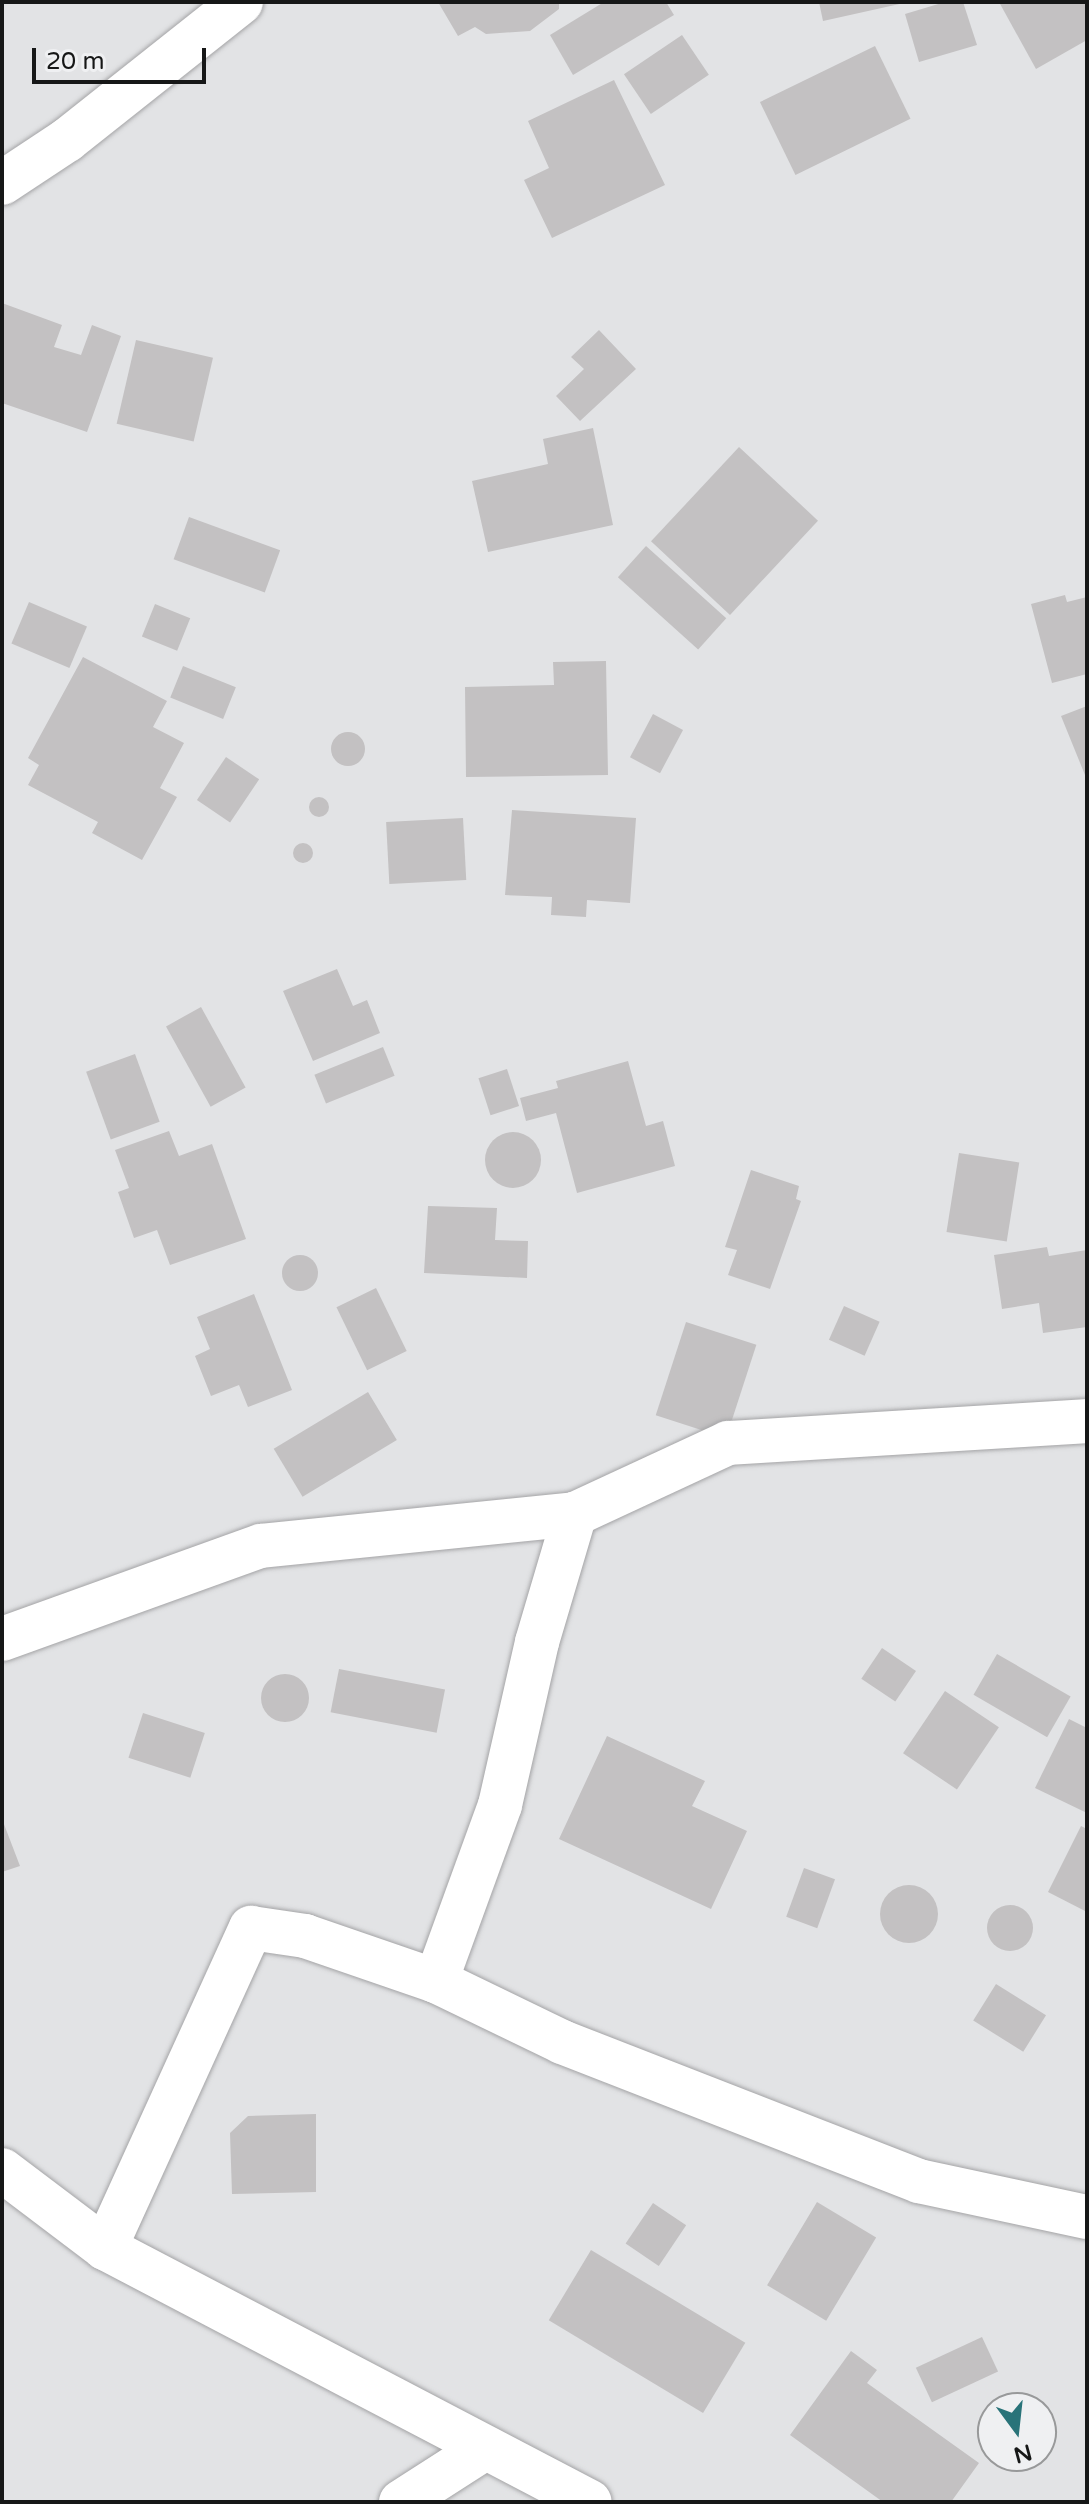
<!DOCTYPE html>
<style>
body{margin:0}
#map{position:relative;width:1089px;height:2504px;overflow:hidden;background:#e2e3e5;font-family:"Varela Round",sans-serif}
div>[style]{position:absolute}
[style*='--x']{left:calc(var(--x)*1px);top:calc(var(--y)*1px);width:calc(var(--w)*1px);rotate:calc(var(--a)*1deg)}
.building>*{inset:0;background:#c3c1c2;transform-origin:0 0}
.round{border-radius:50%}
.roads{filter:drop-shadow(0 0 2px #a4a4a6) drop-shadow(0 0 2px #a4a4a6)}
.minor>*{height:44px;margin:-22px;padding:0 22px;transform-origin:22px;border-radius:22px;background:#fff}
span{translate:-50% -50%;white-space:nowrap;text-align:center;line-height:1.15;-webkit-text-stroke:8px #eff0f2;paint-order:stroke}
.frame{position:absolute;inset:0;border:4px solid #161717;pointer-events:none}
.north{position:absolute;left:977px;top:2392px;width:80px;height:80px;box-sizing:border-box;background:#eff0f2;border:2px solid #98999a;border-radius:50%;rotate:165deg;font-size:22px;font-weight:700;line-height:32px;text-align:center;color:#161717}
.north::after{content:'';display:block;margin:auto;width:28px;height:36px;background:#297379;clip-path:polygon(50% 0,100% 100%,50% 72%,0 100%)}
.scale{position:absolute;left:32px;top:48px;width:174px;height:36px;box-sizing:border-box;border:4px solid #161717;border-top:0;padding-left:10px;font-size:24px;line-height:28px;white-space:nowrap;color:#161717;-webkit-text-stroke:6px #eff0f2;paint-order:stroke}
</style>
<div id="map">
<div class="building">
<i style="clip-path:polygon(438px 2px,559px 2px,559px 9px,530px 31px,486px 34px,475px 27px,458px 36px)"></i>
<i style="clip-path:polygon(604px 2px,666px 2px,674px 15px,573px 75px,550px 35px)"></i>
<i style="clip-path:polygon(819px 2px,904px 2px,904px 3px,823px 21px)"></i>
<i style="clip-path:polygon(945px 2px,963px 2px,977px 45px,919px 62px,905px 14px)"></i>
<i style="clip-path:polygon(999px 2px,1087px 2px,1087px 40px,1036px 69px)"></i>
<i style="left:682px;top:35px;width:48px;height:70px;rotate:56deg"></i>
<i style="left:875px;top:46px;width:81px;height:128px;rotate:64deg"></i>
<i style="clip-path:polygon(614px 80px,665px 185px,552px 238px,524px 180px,549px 168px,528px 121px)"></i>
<i style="clip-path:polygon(2px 303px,62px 325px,54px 347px,81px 355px,92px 325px,121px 336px,87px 432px,2px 403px)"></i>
<i style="clip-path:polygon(599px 330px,636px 369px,580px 421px,556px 396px,584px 369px,571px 357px)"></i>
<i style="left:136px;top:340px;width:79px;height:86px;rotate:13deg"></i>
<i style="clip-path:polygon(593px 428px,613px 525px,488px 552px,472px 481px,548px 464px,543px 439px)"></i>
<i style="left:739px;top:447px;width:108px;height:129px;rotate:43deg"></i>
<i style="left:189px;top:517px;width:97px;height:45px;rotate:20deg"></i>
<i style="left:646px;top:546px;width:108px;height:42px;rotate:42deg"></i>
<i style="clip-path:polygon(1065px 595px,1067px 602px,1087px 597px,1087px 674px,1052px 683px,1031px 604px)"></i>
<i style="left:29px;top:602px;width:63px;height:45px;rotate:23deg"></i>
<i style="left:155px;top:604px;width:38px;height:35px;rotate:22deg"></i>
<i style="clip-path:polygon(83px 657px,167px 701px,153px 727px,184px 743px,160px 788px,177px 797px,142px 860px,92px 833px,98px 822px,28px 785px,39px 765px,28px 758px)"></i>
<i style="clip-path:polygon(606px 661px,608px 775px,466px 777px,465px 687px,554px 685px,553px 662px)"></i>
<i style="left:183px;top:666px;width:57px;height:34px;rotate:22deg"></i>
<i style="clip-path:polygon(1087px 706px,1087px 780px,1061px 716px)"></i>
<i style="left:653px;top:714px;width:34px;height:49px;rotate:28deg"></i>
<i class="round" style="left:331px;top:732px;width:34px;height:34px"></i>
<i style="left:226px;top:757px;width:40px;height:52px;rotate:34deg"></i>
<i class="round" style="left:309px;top:797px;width:20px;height:20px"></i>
<i style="clip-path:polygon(512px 810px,636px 818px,630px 903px,587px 900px,586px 917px,551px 915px,552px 897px,505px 895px)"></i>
<i style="left:463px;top:818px;width:62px;height:77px;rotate:87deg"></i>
<i class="round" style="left:293px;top:843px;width:20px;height:20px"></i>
<i style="clip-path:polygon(337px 969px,353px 1006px,367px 1000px,380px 1033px,313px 1061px,283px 991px)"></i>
<i style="left:201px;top:1007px;width:92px;height:40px;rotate:61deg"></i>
<i style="left:383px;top:1047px;width:31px;height:74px;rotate:68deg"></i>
<i style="left:135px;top:1054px;width:72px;height:52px;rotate:70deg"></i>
<i style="clip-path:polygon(628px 1061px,646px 1126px,663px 1121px,675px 1166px,577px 1193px,556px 1113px,526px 1121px,520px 1098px,558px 1088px,556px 1081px)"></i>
<i style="left:507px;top:1069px;width:39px;height:30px;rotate:72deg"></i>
<i style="clip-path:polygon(169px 1131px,179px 1156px,212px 1144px,246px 1239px,170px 1265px,157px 1230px,134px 1238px,118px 1192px,129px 1188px,115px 1150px)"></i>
<i class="round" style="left:485px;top:1132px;width:56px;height:56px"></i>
<i style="left:959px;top:1153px;width:61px;height:80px;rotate:9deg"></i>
<i style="clip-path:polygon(751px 1170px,799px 1186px,796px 1199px,801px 1201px,770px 1289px,728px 1275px,737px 1250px,725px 1247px)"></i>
<i style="clip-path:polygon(428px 1206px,497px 1208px,495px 1240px,528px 1241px,527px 1278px,424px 1273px)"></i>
<i style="clip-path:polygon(1047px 1247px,1049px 1256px,1087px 1250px,1087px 1327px,1043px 1333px,1039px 1303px,1002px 1309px,994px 1255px)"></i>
<i class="round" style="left:282px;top:1255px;width:36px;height:36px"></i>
<i style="left:376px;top:1288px;width:70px;height:44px;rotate:64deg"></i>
<i style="clip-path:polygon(254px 1294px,292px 1390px,248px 1407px,239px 1385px,211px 1396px,195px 1356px,210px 1349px,197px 1317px)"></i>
<i style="left:844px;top:1306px;width:39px;height:37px;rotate:24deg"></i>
<i style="left:686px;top:1322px;width:74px;height:98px;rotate:18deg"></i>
<i style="left:368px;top:1392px;width:56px;height:110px;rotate:59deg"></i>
<i style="left:882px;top:1648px;width:41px;height:37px;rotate:34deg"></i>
<i style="left:997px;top:1654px;width:85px;height:47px;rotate:30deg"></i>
<i style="left:339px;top:1669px;width:108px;height:44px;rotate:11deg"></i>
<i class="round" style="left:261px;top:1674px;width:48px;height:48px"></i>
<i style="left:945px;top:1691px;width:65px;height:75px;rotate:34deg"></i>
<i style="left:143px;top:1713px;width:65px;height:47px;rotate:18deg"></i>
<i style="clip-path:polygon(1069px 1719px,1087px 1728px,1087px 1813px,1035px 1788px)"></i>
<i style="clip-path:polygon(607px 1736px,705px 1781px,692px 1806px,747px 1831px,711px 1909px,559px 1839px)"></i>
<i style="clip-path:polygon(2px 1819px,20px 1866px,2px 1872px)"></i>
<i style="clip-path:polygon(1081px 1826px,1087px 1829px,1087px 1912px,1048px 1892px)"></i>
<i style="left:804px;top:1868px;width:33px;height:52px;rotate:20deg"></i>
<i class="round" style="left:880px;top:1885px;width:58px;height:58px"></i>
<i class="round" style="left:987px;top:1905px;width:46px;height:46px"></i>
<i style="left:996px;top:1984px;width:59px;height:43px;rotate:32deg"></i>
<i style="clip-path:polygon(316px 2114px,316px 2192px,232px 2194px,230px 2133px,248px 2116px)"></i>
<i style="left:817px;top:2202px;width:69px;height:97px;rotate:31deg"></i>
<i style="left:653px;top:2203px;width:40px;height:49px;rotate:34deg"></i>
<i style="left:591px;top:2250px;width:180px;height:82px;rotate:31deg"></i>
<i style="left:982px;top:2337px;width:38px;height:73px;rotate:65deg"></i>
<i style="clip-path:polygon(851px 2351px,877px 2370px,867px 2383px,979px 2463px,951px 2502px,883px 2502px,790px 2435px)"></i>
</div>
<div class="roads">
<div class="minor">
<i style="--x:2;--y:183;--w:78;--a:-33.5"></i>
<i style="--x:67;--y:140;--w:222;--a:-38.4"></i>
<i style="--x:2;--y:1639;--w:275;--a:-19.8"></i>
<i style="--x:261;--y:1546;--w:316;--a:-5.8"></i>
<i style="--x:575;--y:1514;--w:169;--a:-24.9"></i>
<i style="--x:728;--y:1443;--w:360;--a:-3.5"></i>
<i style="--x:436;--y:1981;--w:187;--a:-70"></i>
<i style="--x:500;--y:1805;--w:167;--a:-77.2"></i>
<i style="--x:537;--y:1642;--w:134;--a:-73.5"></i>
<i style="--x:2;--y:2170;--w:129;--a:37.1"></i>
<i style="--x:105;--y:2248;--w:547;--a:27.64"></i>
<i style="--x:105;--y:2248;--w:352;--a:-65.5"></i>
<i style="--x:251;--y:1928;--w:55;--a:8.4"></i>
<i style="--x:305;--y:1936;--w:139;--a:19"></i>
<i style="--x:436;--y:1981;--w:140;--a:25.8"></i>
<i style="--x:562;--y:2042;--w:383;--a:21.3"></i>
<i style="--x:919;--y:2181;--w:172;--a:12.1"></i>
<i style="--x:401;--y:2502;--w:100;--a:-32.7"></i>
</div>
</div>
<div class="frame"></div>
<div class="north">N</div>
<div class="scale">20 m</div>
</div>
